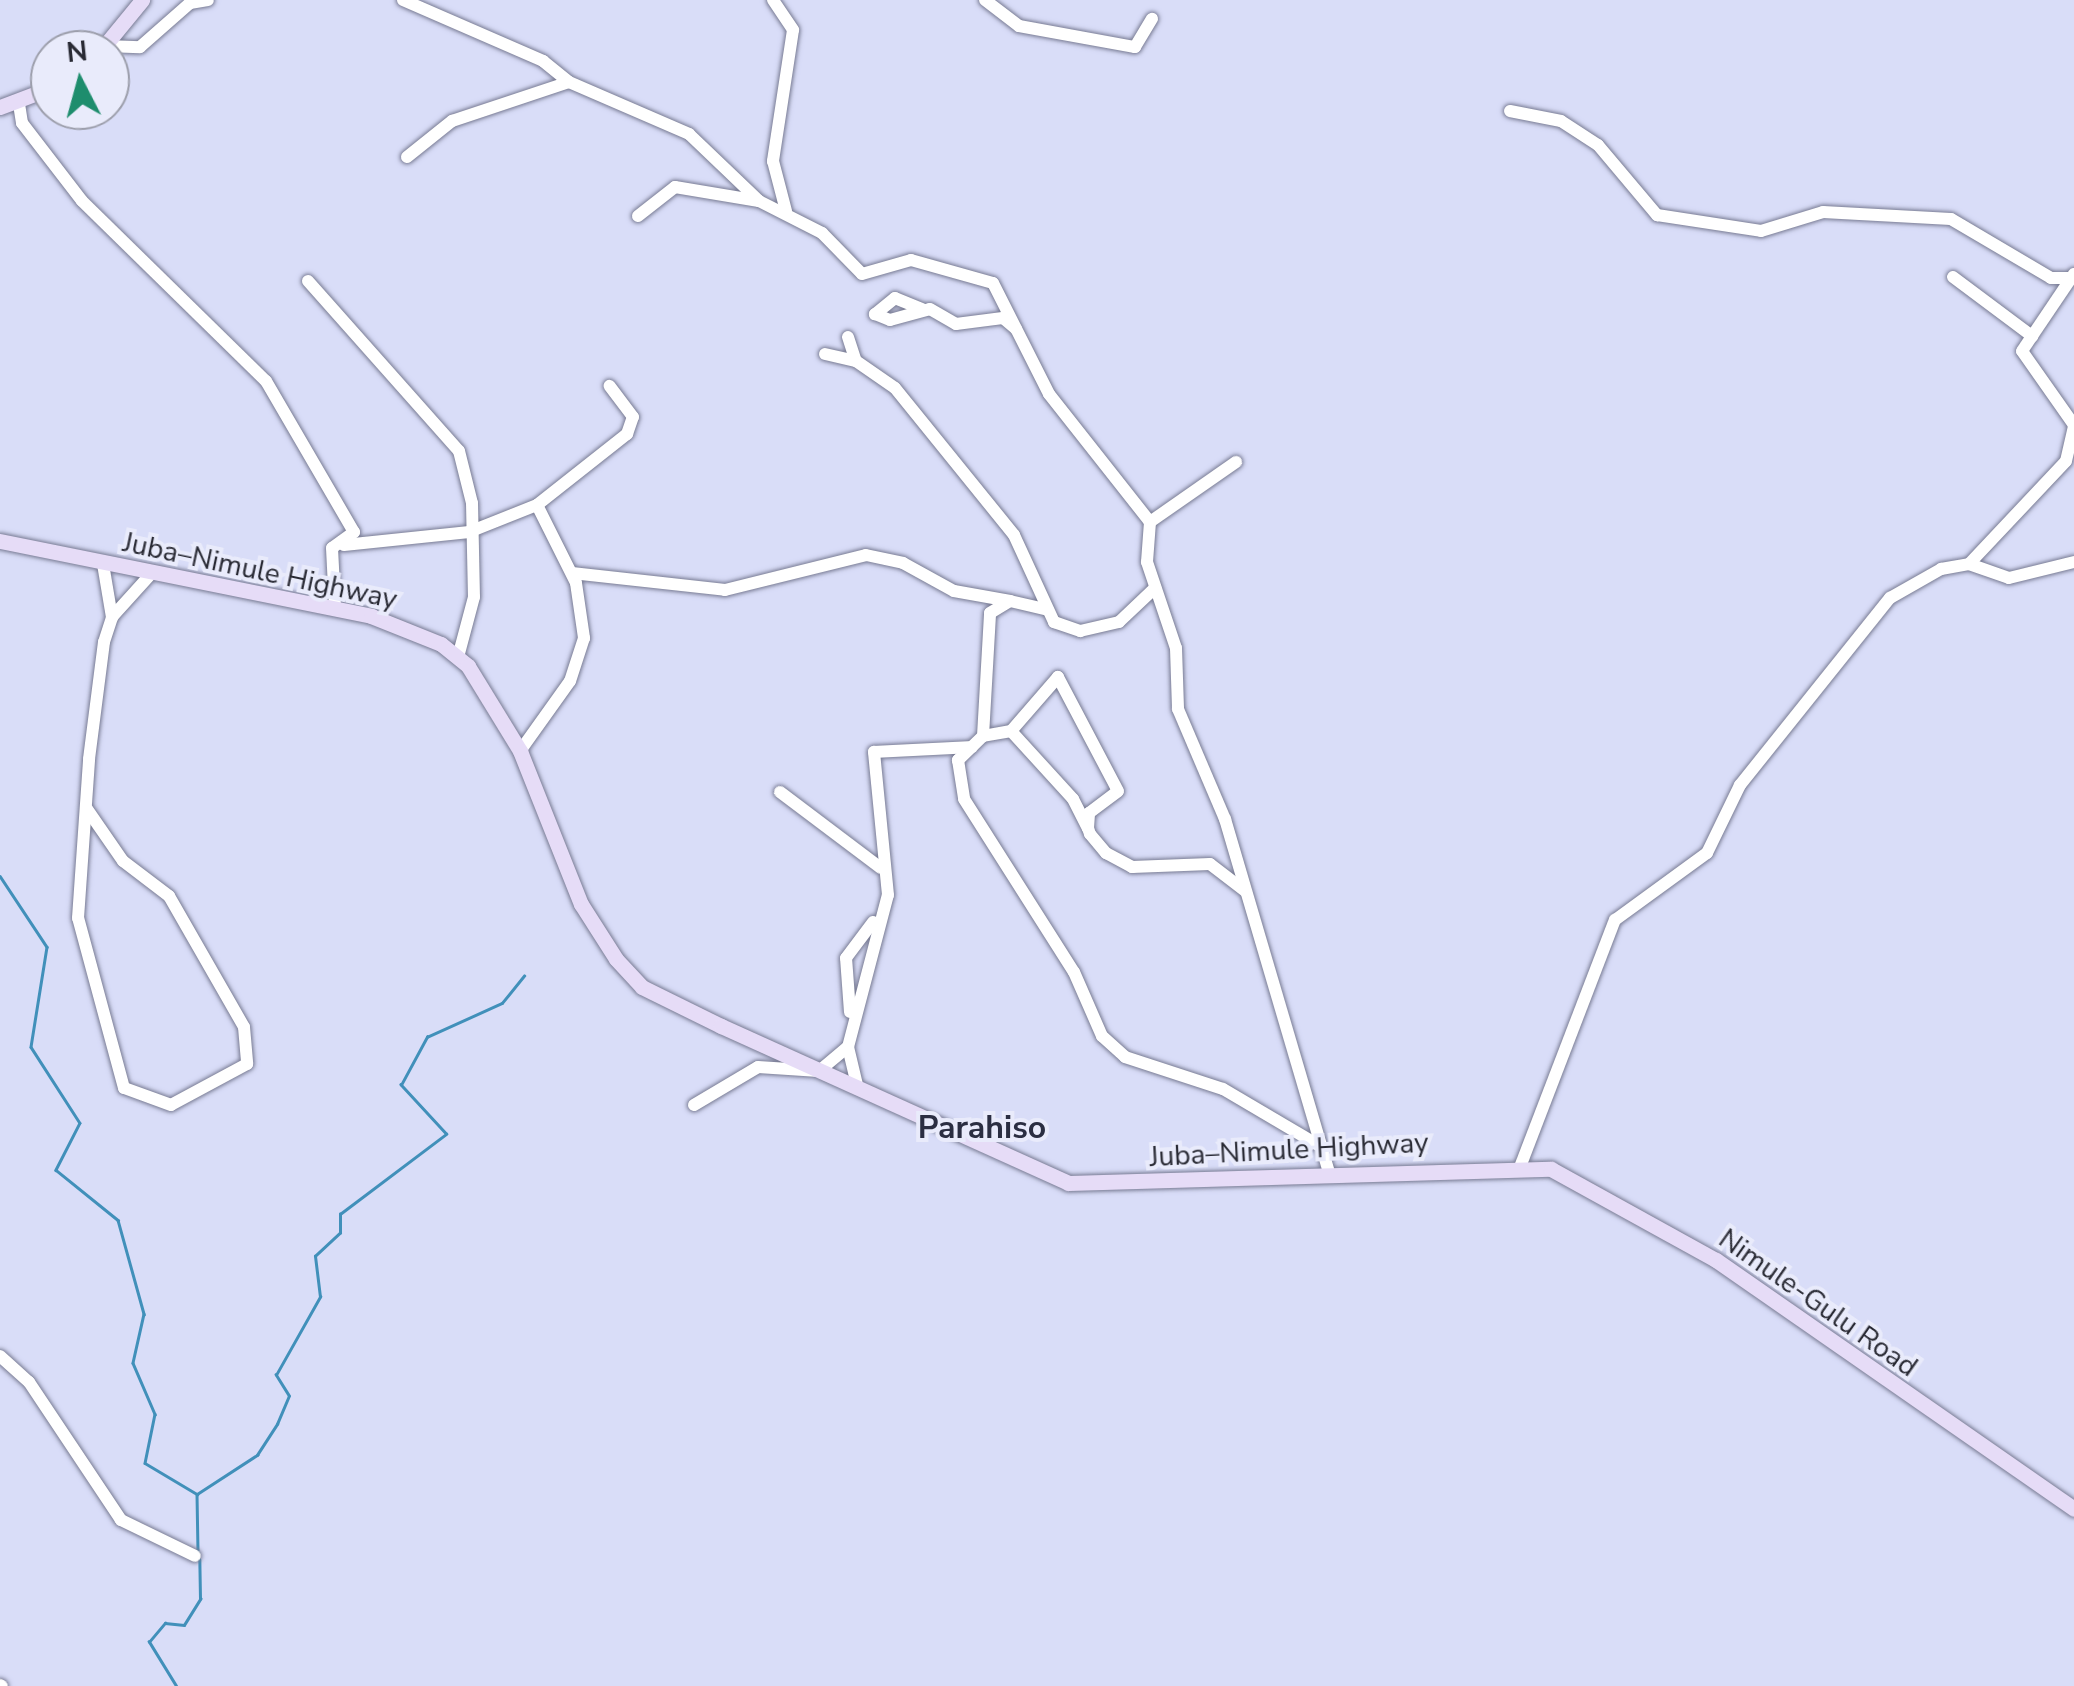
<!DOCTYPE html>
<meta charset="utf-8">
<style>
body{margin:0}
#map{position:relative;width:2074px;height:1686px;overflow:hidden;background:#d9ddf8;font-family:"Nunito Sans",sans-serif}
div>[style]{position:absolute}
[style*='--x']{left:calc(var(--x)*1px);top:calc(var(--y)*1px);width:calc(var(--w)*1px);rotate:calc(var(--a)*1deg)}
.stream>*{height:2.5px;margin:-1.25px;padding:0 1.25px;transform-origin:1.25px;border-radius:1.25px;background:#4190ba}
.roads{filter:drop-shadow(0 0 2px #787b93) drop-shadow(0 0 2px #787b93)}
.minor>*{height:12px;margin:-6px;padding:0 6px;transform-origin:6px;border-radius:6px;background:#fff}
.major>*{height:15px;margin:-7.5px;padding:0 7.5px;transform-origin:7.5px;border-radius:7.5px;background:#e6dcf7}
span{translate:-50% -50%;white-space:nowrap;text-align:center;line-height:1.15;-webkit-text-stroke:8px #e9ebfb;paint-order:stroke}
.street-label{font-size:28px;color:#292a34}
.quarter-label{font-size:32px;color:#2b2e42;font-weight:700}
.north{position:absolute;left:30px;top:30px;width:100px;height:100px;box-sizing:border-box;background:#e9ebfb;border:2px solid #9c9eab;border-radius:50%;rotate:354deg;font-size:28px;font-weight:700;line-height:40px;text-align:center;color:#292a34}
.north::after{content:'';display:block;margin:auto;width:35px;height:45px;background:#1e8d6d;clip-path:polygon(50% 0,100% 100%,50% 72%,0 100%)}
</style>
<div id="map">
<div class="stream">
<i style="--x:0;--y:876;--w:85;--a:56.5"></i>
<i style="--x:47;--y:947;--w:101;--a:99.1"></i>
<i style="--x:31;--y:1047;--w:90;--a:57.2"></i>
<i style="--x:80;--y:1123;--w:53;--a:117.1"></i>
<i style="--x:56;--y:1170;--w:80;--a:38.9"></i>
<i style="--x:118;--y:1220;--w:98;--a:74.5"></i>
<i style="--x:144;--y:1314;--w:50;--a:102.7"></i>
<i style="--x:133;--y:1363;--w:56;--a:66.7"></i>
<i style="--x:155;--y:1414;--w:50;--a:101.5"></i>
<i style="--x:145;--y:1463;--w:61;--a:30.8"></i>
<i style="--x:197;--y:1494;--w:58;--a:89"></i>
<i style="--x:197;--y:1494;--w:72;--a:-33"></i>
<i style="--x:257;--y:1455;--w:37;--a:-57"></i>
<i style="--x:277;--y:1424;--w:30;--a:-67"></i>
<i style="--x:289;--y:1396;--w:25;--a:-122"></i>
<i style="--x:276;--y:1375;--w:90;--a:-60.6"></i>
<i style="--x:320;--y:1297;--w:41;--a:-97"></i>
<i style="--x:315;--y:1256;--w:34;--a:-43"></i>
<i style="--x:340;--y:1233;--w:19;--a:-90"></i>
<i style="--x:340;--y:1214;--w:133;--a:-37"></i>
<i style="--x:446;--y:1134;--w:67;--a:-132.6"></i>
<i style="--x:401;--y:1085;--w:55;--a:-61.6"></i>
<i style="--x:427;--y:1037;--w:82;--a:-24.4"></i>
<i style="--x:502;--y:1003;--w:35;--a:-51"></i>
<i style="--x:176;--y:1686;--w:52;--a:-121.5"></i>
<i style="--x:149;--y:1642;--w:25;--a:-50"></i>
<i style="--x:165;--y:1623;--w:19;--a:6"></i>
<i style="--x:184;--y:1625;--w:31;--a:-58"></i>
<i style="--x:200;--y:1599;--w:39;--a:-91"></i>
</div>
<div class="roads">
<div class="minor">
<i style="--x:403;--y:0;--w:153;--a:23.5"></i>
<i style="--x:543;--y:61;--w:33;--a:39"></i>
<i style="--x:773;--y:0;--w:36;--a:56"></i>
<i style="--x:793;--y:30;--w:133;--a:98.7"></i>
<i style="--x:773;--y:161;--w:52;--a:75.4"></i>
<i style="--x:985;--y:0;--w:43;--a:37.4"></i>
<i style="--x:1019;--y:26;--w:118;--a:10.3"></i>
<i style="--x:1135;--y:47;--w:33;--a:-59"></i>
<i style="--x:106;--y:46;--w:34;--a:2"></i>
<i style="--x:140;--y:47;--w:67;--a:-41.3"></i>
<i style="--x:190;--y:3;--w:18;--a:-9"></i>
<i style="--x:19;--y:104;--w:19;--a:81"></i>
<i style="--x:22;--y:123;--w:98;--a:52.4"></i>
<i style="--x:82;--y:201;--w:257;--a:44.4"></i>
<i style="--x:266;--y:381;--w:175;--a:59.8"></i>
<i style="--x:354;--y:532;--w:27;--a:144"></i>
<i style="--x:332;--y:548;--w:60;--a:87.1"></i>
<i style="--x:1510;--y:111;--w:52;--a:11.1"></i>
<i style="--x:1561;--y:121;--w:44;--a:33"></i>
<i style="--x:1598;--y:145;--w:92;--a:49.9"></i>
<i style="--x:1657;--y:215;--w:105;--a:8.7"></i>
<i style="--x:1761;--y:231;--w:65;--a:-17"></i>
<i style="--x:1823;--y:212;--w:128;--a:3.1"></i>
<i style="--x:1951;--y:219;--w:116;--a:30.5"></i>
<i style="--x:2051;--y:278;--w:21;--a:0"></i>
<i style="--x:407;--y:157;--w:58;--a:-38.7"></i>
<i style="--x:452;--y:121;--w:123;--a:-18.4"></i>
<i style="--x:569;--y:82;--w:131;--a:23.4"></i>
<i style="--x:689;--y:134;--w:97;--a:43.7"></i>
<i style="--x:759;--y:201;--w:71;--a:26.9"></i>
<i style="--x:822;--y:233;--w:57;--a:45.7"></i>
<i style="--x:862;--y:274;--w:51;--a:-15.9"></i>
<i style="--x:911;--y:260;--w:85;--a:15.7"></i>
<i style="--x:993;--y:283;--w:124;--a:63.2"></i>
<i style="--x:1049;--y:394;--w:163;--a:51.7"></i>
<i style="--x:1150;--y:522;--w:40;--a:94.3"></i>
<i style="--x:1147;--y:562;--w:91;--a:71.4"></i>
<i style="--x:1176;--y:648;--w:61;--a:88.1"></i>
<i style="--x:1178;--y:709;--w:120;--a:66.9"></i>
<i style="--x:1225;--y:819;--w:369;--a:73.6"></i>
<i style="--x:638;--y:216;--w:47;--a:-38.1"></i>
<i style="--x:675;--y:187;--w:85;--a:9.5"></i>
<i style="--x:1953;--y:277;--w:99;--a:36.8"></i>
<i style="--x:308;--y:281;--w:227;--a:48.4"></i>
<i style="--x:459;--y:451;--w:54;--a:76"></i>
<i style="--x:472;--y:503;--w:94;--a:88.8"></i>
<i style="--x:474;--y:597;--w:62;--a:104.9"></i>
<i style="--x:922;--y:309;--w:29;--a:-158"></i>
<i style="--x:895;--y:298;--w:26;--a:141"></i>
<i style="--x:875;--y:314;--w:16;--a:22"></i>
<i style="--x:890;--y:320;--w:41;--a:-15.4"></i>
<i style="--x:930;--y:309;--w:30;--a:30"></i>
<i style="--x:956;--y:324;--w:47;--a:-7.3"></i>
<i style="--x:1003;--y:318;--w:17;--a:40"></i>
<i style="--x:848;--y:337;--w:25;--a:72"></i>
<i style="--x:825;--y:354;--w:32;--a:13"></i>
<i style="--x:856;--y:361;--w:47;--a:34.7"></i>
<i style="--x:895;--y:388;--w:189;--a:51"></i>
<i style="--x:1014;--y:535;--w:96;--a:65.3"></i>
<i style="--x:1054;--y:622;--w:28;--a:19"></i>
<i style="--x:1080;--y:631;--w:40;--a:-13"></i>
<i style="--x:1119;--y:622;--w:50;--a:-43.4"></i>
<i style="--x:537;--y:505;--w:115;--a:-38.3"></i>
<i style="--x:627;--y:434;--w:18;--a:-71"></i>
<i style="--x:633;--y:417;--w:39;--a:-127"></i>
<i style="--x:1150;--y:522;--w:105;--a:-34.9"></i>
<i style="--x:344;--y:545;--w:126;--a:-5.9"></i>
<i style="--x:469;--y:532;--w:73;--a:-21.7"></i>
<i style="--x:537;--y:505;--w:87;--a:63.4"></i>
<i style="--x:576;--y:583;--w:56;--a:81.7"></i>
<i style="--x:584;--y:638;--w:45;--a:108"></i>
<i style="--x:570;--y:681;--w:86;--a:125.5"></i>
<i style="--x:103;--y:564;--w:54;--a:80.4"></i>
<i style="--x:1969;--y:564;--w:141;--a:-46.7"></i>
<i style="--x:2066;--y:461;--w:37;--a:-77"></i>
<i style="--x:2074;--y:425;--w:90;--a:-125.1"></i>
<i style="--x:2022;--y:351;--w:93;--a:-56"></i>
<i style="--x:572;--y:573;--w:154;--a:6.3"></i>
<i style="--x:725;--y:590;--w:145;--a:-13.9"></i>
<i style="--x:866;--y:555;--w:38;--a:12"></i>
<i style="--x:903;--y:563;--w:58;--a:28.8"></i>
<i style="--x:954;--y:591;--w:57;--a:10.1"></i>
<i style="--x:1011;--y:731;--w:28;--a:170"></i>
<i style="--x:983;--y:736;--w:35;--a:136"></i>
<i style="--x:958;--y:760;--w:39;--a:81"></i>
<i style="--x:964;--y:799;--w:205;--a:57.6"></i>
<i style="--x:1074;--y:972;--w:70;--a:66.4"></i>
<i style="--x:1102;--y:1036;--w:31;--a:42"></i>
<i style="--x:1125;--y:1057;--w:103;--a:18.1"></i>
<i style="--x:1223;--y:1089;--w:116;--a:30.5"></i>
<i style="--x:983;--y:736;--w:123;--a:-86.7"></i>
<i style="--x:990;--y:613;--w:23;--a:-31"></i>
<i style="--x:1010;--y:601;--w:37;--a:13"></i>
<i style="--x:780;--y:792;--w:126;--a:37"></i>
<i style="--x:87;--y:809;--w:63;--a:55.3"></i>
<i style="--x:123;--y:861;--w:58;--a:37.3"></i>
<i style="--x:169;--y:896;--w:151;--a:60.2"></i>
<i style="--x:244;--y:1027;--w:37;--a:85"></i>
<i style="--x:247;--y:1064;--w:86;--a:151.7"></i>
<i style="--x:171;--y:1105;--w:50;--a:-160.1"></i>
<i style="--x:124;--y:1088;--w:176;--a:-105.1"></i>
<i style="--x:78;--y:918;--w:159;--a:-86"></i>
<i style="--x:89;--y:759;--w:118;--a:-82.7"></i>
<i style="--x:104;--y:642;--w:26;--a:-72"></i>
<i style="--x:112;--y:617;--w:57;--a:-47.9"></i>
<i style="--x:1088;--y:828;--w:15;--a:-86"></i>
<i style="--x:1089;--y:813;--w:36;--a:-37"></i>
<i style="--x:1118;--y:791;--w:129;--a:-117.8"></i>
<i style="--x:1058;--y:677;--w:72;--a:131"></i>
<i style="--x:1011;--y:731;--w:92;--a:47.6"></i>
<i style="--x:1073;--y:799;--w:33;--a:63"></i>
<i style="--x:1088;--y:828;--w:6;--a:72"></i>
<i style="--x:1090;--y:834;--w:25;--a:50"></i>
<i style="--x:1106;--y:853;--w:30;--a:28"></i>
<i style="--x:1132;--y:867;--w:78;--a:-2.2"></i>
<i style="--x:1210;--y:864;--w:44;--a:37.6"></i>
<i style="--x:850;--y:1012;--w:54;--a:-94.2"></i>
<i style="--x:846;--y:958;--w:45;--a:-53.1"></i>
<i style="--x:848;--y:1047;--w:43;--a:76.6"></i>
<i style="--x:694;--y:1105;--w:74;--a:-30.7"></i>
<i style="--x:758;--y:1067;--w:61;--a:3.8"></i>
<i style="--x:819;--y:1071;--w:38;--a:-40"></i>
<i style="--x:848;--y:1047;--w:157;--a:-75.3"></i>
<i style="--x:888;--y:895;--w:144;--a:-95.6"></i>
<i style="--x:874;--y:752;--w:98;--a:-2.9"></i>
<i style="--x:1520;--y:1167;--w:265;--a:-69"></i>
<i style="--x:1615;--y:920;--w:114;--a:-36.1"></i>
<i style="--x:1707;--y:853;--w:76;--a:-64.1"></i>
<i style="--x:1740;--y:785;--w:240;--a:-51.3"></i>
<i style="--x:1890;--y:598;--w:59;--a:-29.6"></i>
<i style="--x:1941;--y:569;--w:28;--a:-10"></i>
<i style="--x:1969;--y:564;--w:42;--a:19.3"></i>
<i style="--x:2009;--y:578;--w:67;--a:-13.8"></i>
<i style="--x:0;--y:1356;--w:39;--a:42"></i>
<i style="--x:29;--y:1382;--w:166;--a:56.3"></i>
<i style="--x:121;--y:1520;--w:82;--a:25.9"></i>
<i style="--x:0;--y:1685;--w:2;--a:27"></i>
</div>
<div class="major">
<i style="--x:101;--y:50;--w:65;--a:-50.6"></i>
<i style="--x:0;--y:107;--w:53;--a:-20.8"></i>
<i style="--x:0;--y:541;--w:379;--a:11.4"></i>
<i style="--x:371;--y:616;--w:75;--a:21.8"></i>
<i style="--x:441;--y:644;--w:35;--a:39"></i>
<i style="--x:468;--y:666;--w:100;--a:58.5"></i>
<i style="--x:520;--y:751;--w:165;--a:68.3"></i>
<i style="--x:581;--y:904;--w:65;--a:57.5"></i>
<i style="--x:616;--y:959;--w:38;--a:47"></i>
<i style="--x:642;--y:987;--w:88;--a:26.3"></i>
<i style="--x:721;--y:1026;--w:381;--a:24.3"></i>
<i style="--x:1068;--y:1183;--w:483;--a:-1.7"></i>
<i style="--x:1551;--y:1169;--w:188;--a:28.9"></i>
<i style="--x:1716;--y:1260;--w:436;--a:34.8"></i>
</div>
</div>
<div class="street-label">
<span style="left:260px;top:571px;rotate:12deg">Juba–Nimule Highway</span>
<span style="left:1289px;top:1150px;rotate:-3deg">Juba–Nimule Highway</span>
<span style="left:1818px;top:1303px;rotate:35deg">Nimule-Gulu Road</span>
</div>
<div class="quarter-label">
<span style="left:982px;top:1128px">Parahiso</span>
</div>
<div class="north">N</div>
</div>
